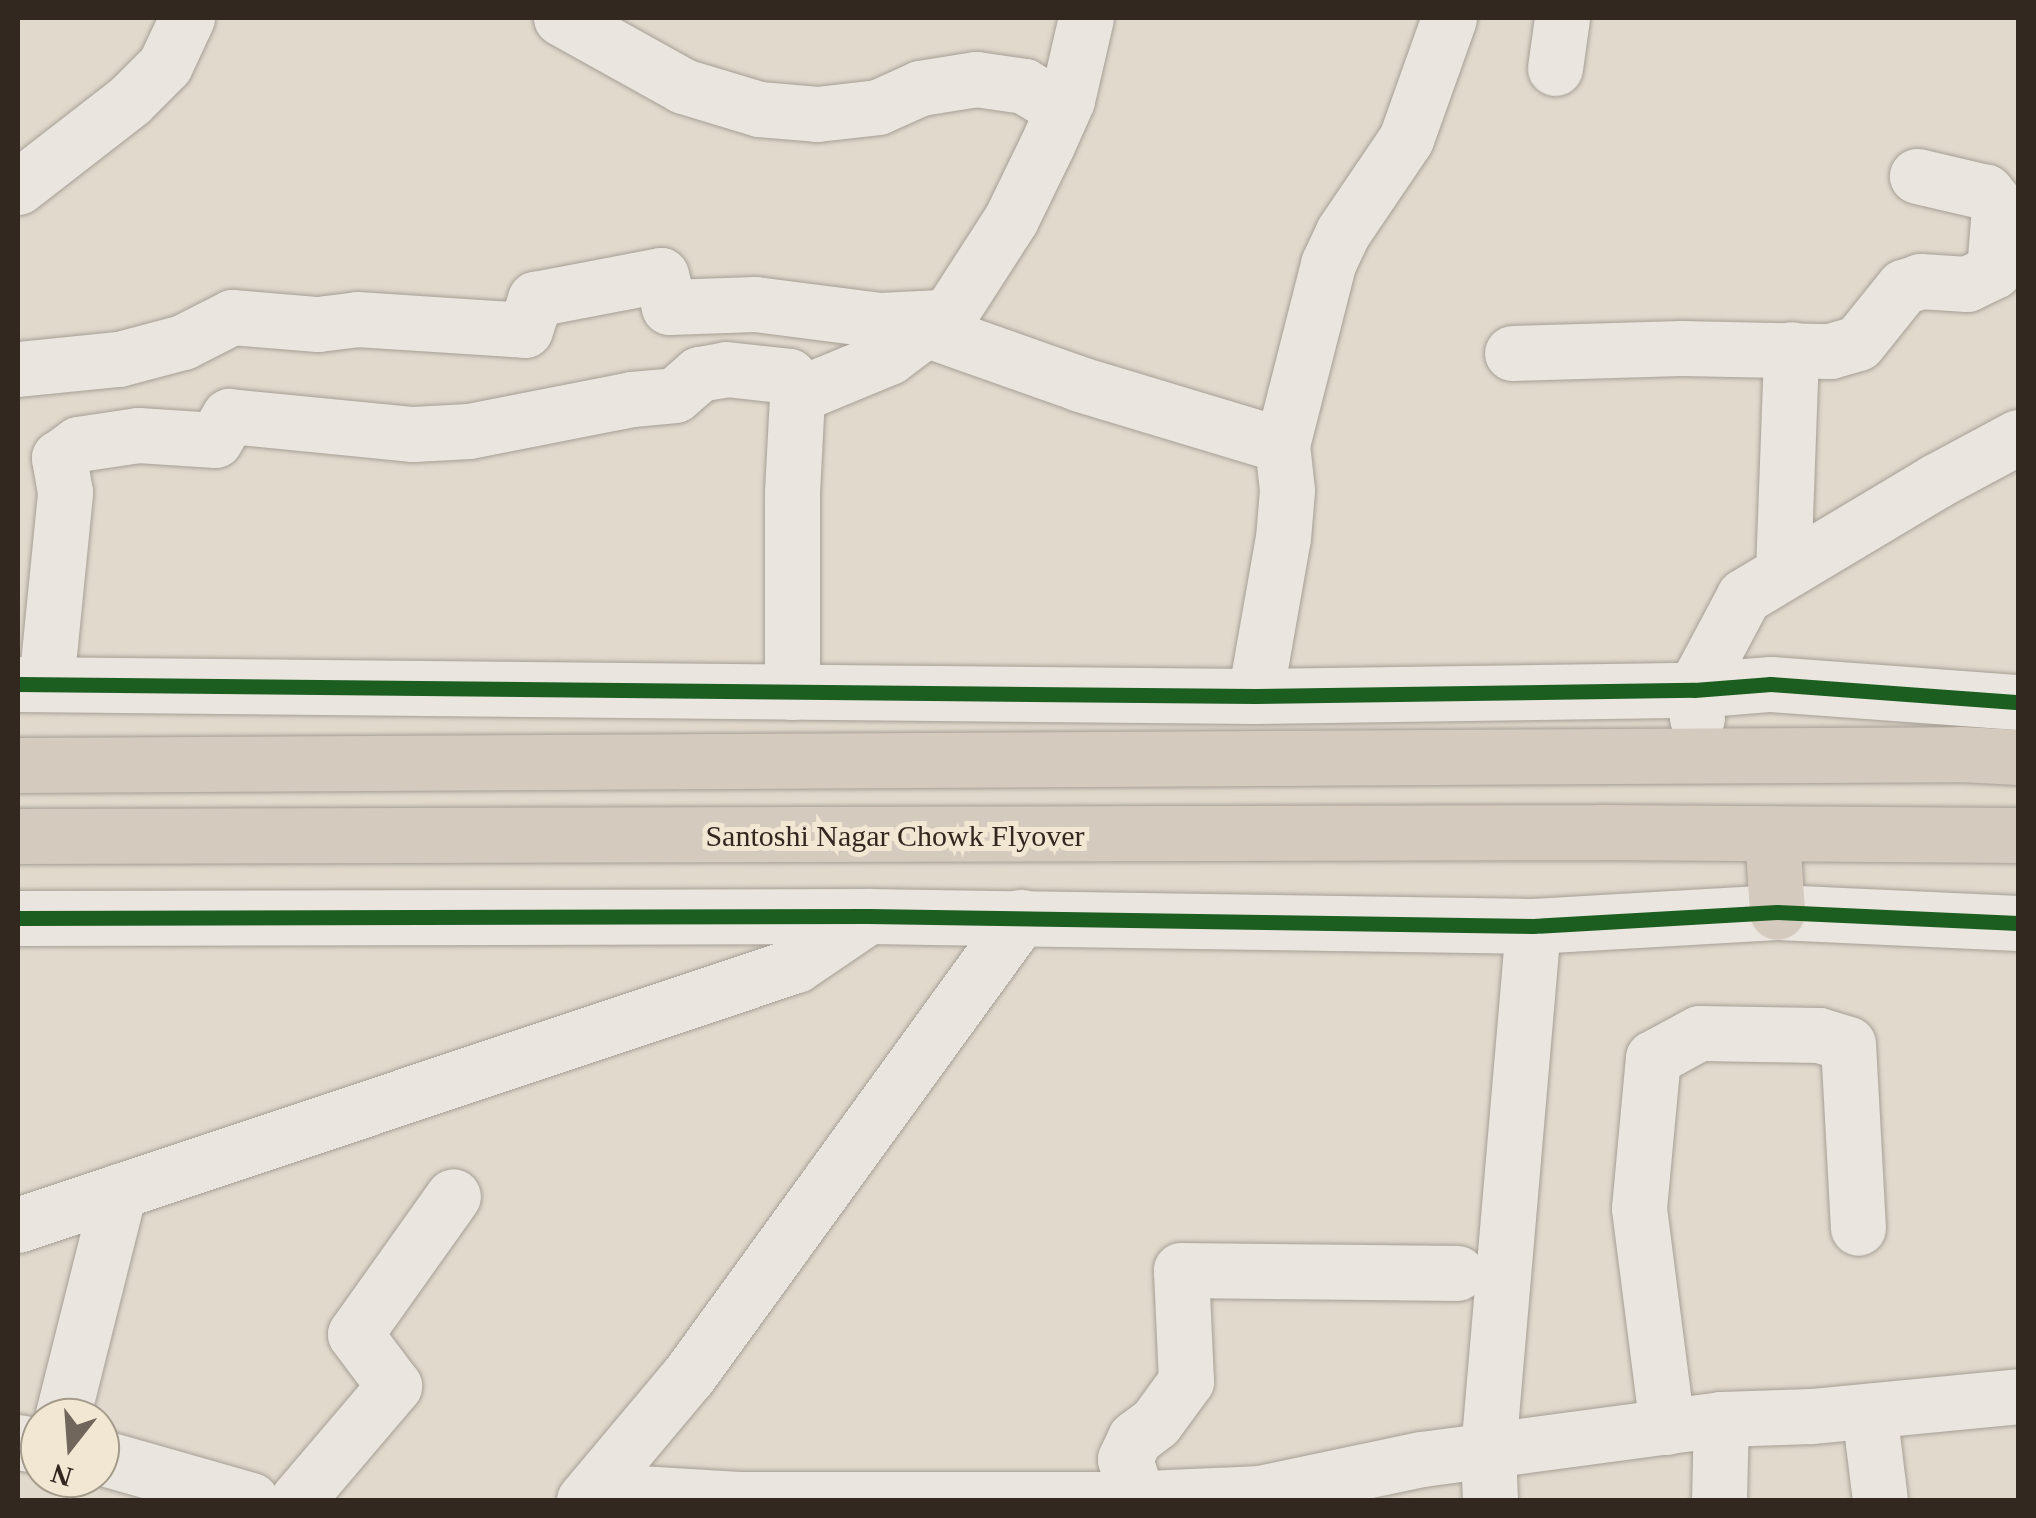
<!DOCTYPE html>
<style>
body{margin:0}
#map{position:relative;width:2036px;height:1518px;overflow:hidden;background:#e1d9cc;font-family:"Times New Roman",serif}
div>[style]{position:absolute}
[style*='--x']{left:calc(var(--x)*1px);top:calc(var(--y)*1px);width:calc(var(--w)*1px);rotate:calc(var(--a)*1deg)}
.roads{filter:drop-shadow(0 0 2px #a69f96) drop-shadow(0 0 2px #a69f96)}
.minor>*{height:55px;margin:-27.5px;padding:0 27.5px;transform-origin:27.5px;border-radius:27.5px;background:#eae5de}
.highway>*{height:55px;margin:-27.5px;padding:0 27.5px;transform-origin:27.5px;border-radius:27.5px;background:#d4cabe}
.cycleway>*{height:15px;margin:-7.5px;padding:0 7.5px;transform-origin:7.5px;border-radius:7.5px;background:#1b5e20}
span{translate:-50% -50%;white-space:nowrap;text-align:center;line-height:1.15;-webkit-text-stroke:10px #f1e7d3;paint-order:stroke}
.street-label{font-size:30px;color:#33281f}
.frame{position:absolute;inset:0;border:20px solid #33281f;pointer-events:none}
.north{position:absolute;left:20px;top:1398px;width:100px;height:100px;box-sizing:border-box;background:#f1e7d3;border:2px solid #a59b8b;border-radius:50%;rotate:197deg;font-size:28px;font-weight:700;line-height:40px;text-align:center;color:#33281f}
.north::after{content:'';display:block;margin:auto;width:35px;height:45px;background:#70665c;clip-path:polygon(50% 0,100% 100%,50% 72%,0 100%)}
</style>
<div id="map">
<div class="roads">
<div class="minor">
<i style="--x:561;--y:18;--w:140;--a:29.1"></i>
<i style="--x:683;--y:86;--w:79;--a:16.8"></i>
<i style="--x:759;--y:109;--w:58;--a:4.9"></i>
<i style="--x:817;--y:114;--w:61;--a:-6.5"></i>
<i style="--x:878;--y:107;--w:46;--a:-24.3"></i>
<i style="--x:920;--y:88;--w:57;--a:-9.1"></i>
<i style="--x:976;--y:79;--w:49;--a:8.3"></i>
<i style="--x:1024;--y:86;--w:44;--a:31.2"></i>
<i style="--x:1555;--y:68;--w:50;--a:-82"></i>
<i style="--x:18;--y:187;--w:142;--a:-37.8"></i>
<i style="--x:130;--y:100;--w:49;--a:-45"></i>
<i style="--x:165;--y:65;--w:52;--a:-64.9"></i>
<i style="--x:925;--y:329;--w:164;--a:19.5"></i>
<i style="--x:1080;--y:384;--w:211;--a:16.8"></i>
<i style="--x:1512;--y:353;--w:169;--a:-1.7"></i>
<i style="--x:1681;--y:348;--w:149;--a:1.2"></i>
<i style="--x:1830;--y:351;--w:29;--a:-16"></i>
<i style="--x:1858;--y:343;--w:72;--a:-51.2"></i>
<i style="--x:1903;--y:287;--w:18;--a:-19"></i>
<i style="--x:1920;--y:281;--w:47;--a:3.7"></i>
<i style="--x:1967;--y:284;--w:30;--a:-26"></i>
<i style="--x:1994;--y:271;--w:63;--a:-85.5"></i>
<i style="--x:1999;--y:208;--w:21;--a:-129"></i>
<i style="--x:1986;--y:192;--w:71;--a:-166.9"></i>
<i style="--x:18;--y:369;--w:101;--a:-5.7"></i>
<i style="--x:119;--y:359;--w:66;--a:-14.9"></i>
<i style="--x:183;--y:342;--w:55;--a:-27"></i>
<i style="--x:232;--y:317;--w:86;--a:4.7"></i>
<i style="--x:318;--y:324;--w:39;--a:-7"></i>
<i style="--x:357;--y:319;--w:168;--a:3.7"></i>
<i style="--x:525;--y:330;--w:33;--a:-72"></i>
<i style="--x:535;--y:299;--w:128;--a:-10.8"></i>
<i style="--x:661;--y:275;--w:33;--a:76"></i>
<i style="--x:669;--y:307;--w:86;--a:-2"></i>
<i style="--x:755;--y:304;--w:126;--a:7.3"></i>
<i style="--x:880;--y:320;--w:61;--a:-2.8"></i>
<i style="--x:1783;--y:572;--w:223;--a:-87.9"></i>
<i style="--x:18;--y:684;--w:1237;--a:0.56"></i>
<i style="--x:1255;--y:696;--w:439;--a:-0.8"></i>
<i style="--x:1694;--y:690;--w:77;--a:-4.5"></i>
<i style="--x:1771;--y:684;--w:248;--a:4.2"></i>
<i style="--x:46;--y:684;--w:193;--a:-84.3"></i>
<i style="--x:65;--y:492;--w:35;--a:-100"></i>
<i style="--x:59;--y:458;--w:24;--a:-36"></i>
<i style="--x:78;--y:444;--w:61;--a:-8.5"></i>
<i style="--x:138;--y:435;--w:77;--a:3.7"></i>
<i style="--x:215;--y:440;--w:28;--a:-60"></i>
<i style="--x:229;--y:416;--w:185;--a:5.6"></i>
<i style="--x:413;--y:434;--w:56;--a:-3.1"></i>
<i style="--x:469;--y:431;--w:166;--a:-11.1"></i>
<i style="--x:632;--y:399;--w:43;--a:-5.3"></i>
<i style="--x:675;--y:395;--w:32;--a:-41"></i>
<i style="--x:699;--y:374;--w:27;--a:-10"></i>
<i style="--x:726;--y:369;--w:63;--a:6.3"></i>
<i style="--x:789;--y:376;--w:21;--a:67"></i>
<i style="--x:792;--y:692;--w:200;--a:-90"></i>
<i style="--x:792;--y:492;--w:97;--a:-87"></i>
<i style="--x:797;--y:395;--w:100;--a:-22.4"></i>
<i style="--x:889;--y:357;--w:80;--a:-36.9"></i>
<i style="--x:953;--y:309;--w:107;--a:-57.2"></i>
<i style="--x:1011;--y:219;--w:82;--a:-64.1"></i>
<i style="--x:1047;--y:145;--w:49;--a:-66"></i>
<i style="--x:1067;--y:100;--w:84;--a:-77"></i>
<i style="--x:1255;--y:696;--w:160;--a:-80"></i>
<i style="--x:1283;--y:538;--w:48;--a:-85.2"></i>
<i style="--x:1287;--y:490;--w:45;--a:-96.3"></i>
<i style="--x:1282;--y:445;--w:187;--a:-75.7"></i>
<i style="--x:1328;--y:264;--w:35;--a:-65"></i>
<i style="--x:1343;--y:232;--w:112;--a:-55.9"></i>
<i style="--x:1406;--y:139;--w:128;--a:-70.4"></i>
<i style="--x:1697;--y:718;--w:28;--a:-96"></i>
<i style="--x:1694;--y:690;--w:106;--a:-62"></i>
<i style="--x:1744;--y:596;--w:224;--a:-30.9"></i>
<i style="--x:1936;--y:481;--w:93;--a:-28.2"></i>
<i style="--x:18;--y:918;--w:850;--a:-0.13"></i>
<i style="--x:868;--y:916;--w:665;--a:0.86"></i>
<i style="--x:1533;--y:926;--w:244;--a:-3.3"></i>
<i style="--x:1777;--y:912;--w:241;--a:2.6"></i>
<i style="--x:18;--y:1225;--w:820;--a:-18.48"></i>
<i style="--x:796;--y:965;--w:87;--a:-34.2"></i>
<i style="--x:1869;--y:1411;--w:90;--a:83"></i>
<i style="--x:62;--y:1418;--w:234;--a:-75.9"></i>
<i style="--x:1667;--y:1427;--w:221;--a:-97.3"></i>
<i style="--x:1639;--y:1208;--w:151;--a:-84.7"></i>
<i style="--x:1653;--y:1058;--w:52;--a:-28.5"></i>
<i style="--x:1699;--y:1033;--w:120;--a:1"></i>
<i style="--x:1819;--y:1035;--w:30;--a:17"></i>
<i style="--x:1848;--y:1044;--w:184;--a:86.9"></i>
<i style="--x:18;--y:1442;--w:22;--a:10"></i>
<i style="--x:100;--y:1457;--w:157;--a:15.9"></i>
<i style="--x:297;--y:1500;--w:150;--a:-49.6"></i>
<i style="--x:394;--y:1386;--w:65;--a:-126.9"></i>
<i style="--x:355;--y:1334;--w:169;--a:-54.6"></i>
<i style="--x:584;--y:1500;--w:163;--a:-50"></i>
<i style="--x:689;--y:1375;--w:566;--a:-54.06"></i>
<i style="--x:605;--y:1500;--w:19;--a:-25"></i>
<i style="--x:622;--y:1492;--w:117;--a:3.4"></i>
<i style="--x:739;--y:1499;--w:384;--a:0"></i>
<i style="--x:1123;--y:1499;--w:137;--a:-2.5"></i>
<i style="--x:1260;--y:1493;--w:166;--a:-11.9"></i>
<i style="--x:1422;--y:1459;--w:302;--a:-7.6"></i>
<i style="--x:1721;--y:1419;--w:91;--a:-1.9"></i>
<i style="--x:1812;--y:1416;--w:207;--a:-5.5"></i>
<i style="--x:1138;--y:1500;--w:43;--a:-107.6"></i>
<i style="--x:1125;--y:1459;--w:23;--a:-65"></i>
<i style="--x:1135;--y:1438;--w:26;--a:-37"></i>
<i style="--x:1156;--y:1422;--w:51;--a:-53.8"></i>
<i style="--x:1186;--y:1381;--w:111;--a:-92.6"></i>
<i style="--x:1181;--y:1270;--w:276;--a:0.6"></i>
<i style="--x:1490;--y:1500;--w:49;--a:-92.3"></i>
<i style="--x:1488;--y:1451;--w:527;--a:-85.1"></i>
<i style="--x:1719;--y:1500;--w:81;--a:-88.6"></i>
</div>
<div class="highway">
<i style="--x:18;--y:765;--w:1942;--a:-0.32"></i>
<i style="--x:1960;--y:754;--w:58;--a:3"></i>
<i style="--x:1772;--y:834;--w:78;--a:86.3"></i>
<i style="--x:18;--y:836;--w:1582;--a:-0.14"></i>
<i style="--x:1600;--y:832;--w:418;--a:0.4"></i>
</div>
</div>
<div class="cycleway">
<i style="--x:18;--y:684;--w:1237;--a:0.56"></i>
<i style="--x:1255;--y:696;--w:439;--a:-0.8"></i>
<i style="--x:1694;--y:690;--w:77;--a:-4.5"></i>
<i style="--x:1771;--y:684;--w:248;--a:4.2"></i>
<i style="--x:18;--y:918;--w:850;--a:-0.13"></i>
<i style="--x:868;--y:916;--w:665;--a:0.86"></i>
<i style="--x:1533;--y:926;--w:244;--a:-3.3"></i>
<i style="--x:1777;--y:912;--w:241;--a:2.6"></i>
</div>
<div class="street-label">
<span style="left:895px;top:836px">Santoshi Nagar Chowk Flyover</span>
</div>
<div class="frame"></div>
<div class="north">N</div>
</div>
